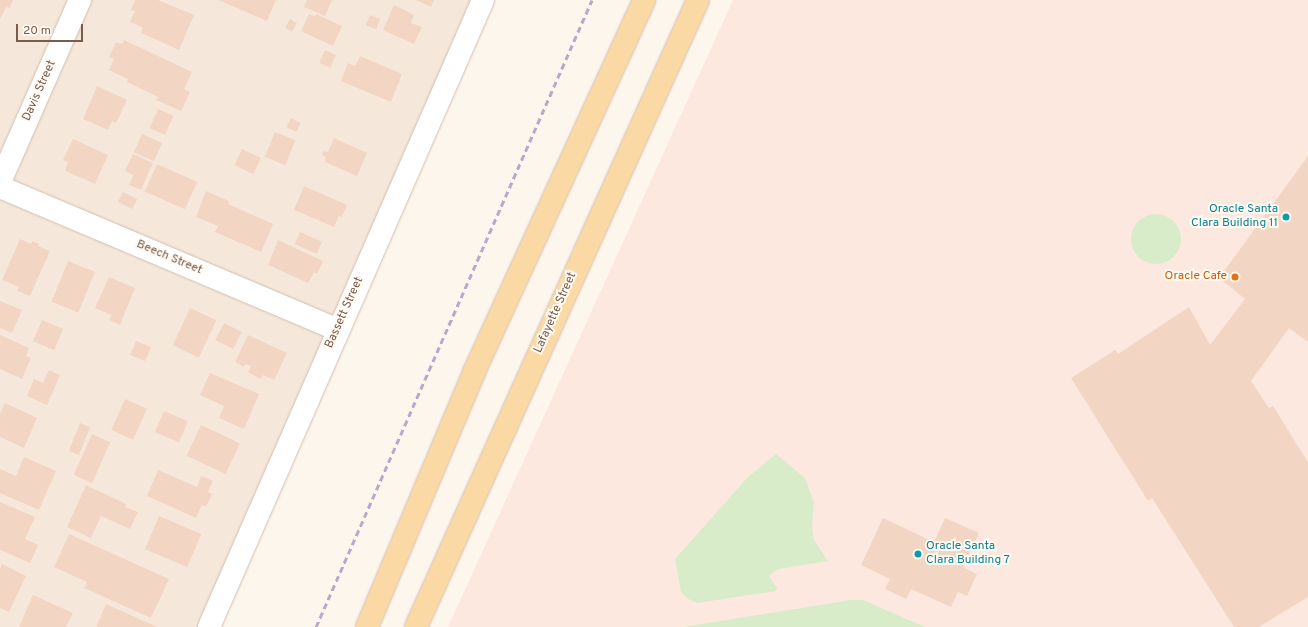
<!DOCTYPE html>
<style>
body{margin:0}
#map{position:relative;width:1308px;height:627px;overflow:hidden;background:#fdf6ec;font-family:Overpass,sans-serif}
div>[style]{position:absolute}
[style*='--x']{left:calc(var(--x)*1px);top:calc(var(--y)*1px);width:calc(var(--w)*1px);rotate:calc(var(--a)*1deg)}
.residential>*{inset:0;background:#f5e8da}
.commercial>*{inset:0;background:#fde8e0}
.green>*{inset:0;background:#d8ecc9}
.round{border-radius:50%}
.building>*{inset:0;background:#f3d5c3;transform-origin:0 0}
.roads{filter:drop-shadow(0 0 1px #d1beb0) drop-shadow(0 0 1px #d1beb0)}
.minor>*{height:22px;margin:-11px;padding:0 11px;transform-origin:11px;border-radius:11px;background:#fff}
.tertiary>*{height:22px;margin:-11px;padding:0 11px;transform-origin:11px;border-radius:11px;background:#fff}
.primary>*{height:22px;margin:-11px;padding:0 11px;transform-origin:11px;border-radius:11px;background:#fbd9a5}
.rail>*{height:3px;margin-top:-1.5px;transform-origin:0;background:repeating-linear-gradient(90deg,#b9a8c9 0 6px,transparent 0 10px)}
.dots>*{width:11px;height:11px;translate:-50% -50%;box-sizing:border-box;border:2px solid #fffaf3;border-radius:50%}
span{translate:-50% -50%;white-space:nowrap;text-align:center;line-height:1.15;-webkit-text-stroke:4px #fffaf3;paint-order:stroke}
.street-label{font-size:12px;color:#7a5c4d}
.culture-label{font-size:12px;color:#0d838f}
.right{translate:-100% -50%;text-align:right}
.left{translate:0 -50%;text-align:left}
.food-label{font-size:12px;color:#c56008}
.scale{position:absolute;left:16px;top:24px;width:67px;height:18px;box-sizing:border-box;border:2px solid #7a5c4d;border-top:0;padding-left:5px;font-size:12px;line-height:14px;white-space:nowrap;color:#7a5c4d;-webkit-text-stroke:3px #fffaf3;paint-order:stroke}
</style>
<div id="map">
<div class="residential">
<i style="clip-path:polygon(0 0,482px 0,208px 627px,0 627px)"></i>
</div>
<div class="commercial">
<i style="clip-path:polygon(733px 0,1308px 0,1308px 627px,448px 627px)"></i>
</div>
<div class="green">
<i class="round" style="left:1131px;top:214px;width:50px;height:50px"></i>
<i style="clip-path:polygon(776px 454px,805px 478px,814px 502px,812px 527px,814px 540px,828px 561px,778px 569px,769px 576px,777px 588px,776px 591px,697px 603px,688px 599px,681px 592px,675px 559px,748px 477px)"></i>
<i style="clip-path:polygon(851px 600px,863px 600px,925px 627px,683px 627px)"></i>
</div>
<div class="building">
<i style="clip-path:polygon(0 0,13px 0,10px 8px,6px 7px,0 19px)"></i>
<i style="clip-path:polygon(135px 0,158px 0,194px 15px,179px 50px,141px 33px,143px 28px,130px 22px,135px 11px,131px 10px)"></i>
<i style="clip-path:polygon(218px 0,276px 0,267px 21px)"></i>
<i style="clip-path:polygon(307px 0,332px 0,325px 16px,304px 7px)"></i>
<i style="clip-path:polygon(416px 0,434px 0,431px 7px)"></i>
<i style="clip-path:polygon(394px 5px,414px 15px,411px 23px,422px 27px,414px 44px,383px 30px)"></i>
<i style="clip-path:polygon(309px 14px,315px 16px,316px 14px,342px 26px,333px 46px,301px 31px)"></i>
<i style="left:370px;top:15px;width:11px;height:11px;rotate:22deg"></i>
<i style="left:290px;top:19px;width:8px;height:10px;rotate:30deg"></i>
<i style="clip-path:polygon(124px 40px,192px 72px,184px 89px,190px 92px,181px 111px,156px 100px,158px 97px,127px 82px,128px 79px,109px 70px,114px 59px,109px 57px,116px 42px,122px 44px)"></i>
<i style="left:325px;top:50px;width:12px;height:14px;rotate:24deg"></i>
<i style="clip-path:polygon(360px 56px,402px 74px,391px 102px,341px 81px,348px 63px,355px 66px)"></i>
<i style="clip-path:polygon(97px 86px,127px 100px,116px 123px,112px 121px,108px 130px,83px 119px)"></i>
<i style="left:158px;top:109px;width:17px;height:21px;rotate:24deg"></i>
<i style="left:291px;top:118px;width:11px;height:10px;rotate:27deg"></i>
<i style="left:275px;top:132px;width:22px;height:27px;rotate:22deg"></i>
<i style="left:142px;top:134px;width:22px;height:20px;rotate:24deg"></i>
<i style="clip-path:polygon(334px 138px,367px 153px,357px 176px,325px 162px,326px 157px,322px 155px,324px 151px,328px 152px)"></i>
<i style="clip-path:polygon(73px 139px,108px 155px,95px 184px,65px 171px,68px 162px,63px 160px)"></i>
<i style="left:242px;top:149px;width:21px;height:18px;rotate:25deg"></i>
<i style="clip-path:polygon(133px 154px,153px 163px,141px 190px,129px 185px,133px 175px,125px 171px)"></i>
<i style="clip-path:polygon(1308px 156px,1308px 342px,1289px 328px,1251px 381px,1269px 408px,1273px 406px,1308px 462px,1308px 597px,1259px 627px,1234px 627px,1152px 498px,1148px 501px,1071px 378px,1115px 350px,1118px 354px,1189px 307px,1210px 345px,1245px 299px,1219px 278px)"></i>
<i style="left:157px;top:164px;width:44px;height:30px;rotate:24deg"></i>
<i style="clip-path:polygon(304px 186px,347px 205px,342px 217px,339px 216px,334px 227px,294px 210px)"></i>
<i style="clip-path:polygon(206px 191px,229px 201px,228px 204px,273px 224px,261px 252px,215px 232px,218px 226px,196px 217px)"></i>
<i style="left:123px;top:192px;width:16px;height:11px;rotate:27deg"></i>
<i style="left:300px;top:232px;width:24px;height:13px;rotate:24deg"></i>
<i style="clip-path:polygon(20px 239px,31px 244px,32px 241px,39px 244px,38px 246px,50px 251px,30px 296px,17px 291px,19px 287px,2px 280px)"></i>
<i style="clip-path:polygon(278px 240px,323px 261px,317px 274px,314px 272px,308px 283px,268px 265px)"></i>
<i style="left:68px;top:261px;width:29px;height:44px;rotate:22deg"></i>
<i style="clip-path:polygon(109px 277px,135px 288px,120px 325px,109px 320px,112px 315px,95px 308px)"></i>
<i style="clip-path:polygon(0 301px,22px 310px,12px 333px,0 328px)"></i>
<i style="left:190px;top:308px;width:29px;height:41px;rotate:25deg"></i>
<i style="left:42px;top:320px;width:23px;height:23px;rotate:23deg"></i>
<i style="left:224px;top:323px;width:20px;height:19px;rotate:27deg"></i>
<i style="clip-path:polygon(0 335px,29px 348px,26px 356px,31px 358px,22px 379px,0 369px)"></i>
<i style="clip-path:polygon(248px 335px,287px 353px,274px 380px,263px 375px,261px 379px,248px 372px,251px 366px,245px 364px,244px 367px,235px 362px)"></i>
<i style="left:136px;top:341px;width:16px;height:15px;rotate:22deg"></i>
<i style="clip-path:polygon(49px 370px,60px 375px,47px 405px,27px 396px,34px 379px,43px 383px)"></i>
<i style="clip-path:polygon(210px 373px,259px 394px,244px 429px,219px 418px,224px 406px,200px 395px)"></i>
<i style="left:125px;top:399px;width:24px;height:34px;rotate:24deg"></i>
<i style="clip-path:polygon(5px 403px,37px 418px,24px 448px,0 437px,0 414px)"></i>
<i style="left:164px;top:411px;width:26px;height:23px;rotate:23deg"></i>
<i style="left:80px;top:423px;width:11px;height:30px;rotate:22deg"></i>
<i style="left:201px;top:425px;width:43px;height:34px;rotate:25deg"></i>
<i style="left:92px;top:434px;width:20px;height:45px;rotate:24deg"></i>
<i style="clip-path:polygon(24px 457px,56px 471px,39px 510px,0 493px,0 469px,16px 476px)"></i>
<i style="clip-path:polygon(158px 470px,197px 487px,201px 476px,213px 481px,208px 492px,212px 494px,206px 507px,202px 505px,196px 518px,147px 496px)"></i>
<i style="clip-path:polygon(86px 485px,126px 504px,125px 507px,138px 512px,130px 529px,101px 516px,91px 538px,67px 527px)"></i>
<i style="clip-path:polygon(0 502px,35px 517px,25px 539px,38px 545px,30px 563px,0 550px)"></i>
<i style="left:159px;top:516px;width:46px;height:36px;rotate:23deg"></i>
<i style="clip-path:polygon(883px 518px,934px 542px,945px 518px,979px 533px,963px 567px,977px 574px,967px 596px,958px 592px,951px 607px,911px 589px,906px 599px,885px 589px,890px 579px,861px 565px)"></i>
<i style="clip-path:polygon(69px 534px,169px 579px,151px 618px,84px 588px,87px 582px,54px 567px)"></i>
<i style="clip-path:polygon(2px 564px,26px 576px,9px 612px,0 608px,0 569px)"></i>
<i style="clip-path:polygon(33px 595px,73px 613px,66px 627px,19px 627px)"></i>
<i style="clip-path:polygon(106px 604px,157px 627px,96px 627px)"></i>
</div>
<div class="roads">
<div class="minor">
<i style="--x:0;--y:182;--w:199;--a:-66.3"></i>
<i style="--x:0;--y:187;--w:367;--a:22.9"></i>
</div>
<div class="tertiary">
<i style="--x:209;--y:627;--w:684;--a:-66.39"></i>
</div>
<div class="primary">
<i style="--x:367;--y:627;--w:277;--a:-67.2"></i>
<i style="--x:474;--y:372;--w:409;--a:-65.4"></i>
<i style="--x:416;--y:627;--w:687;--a:-65.78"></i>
</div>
</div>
<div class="rail">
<i style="--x:316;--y:627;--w:685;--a:-66.24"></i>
</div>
<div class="dots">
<i style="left:1286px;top:217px;background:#0f9aa8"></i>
<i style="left:1235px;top:277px;background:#e8710a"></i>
<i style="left:918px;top:554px;background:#0f9aa8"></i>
</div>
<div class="street-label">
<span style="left:40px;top:91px;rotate:-66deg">Davis Street</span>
<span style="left:169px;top:258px;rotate:23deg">Beech Street</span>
<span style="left:345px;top:313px;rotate:-66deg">Bassett Street</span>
<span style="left:556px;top:313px;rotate:-66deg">Lafayette Street</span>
</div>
<div class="culture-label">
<span class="right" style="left:1278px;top:217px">Oracle Santa<br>Clara Building 11</span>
<span class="left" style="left:926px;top:554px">Oracle Santa<br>Clara Building 7</span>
</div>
<div class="food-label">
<span class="right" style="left:1227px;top:277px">Oracle Cafe</span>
</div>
<div class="scale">20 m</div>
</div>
